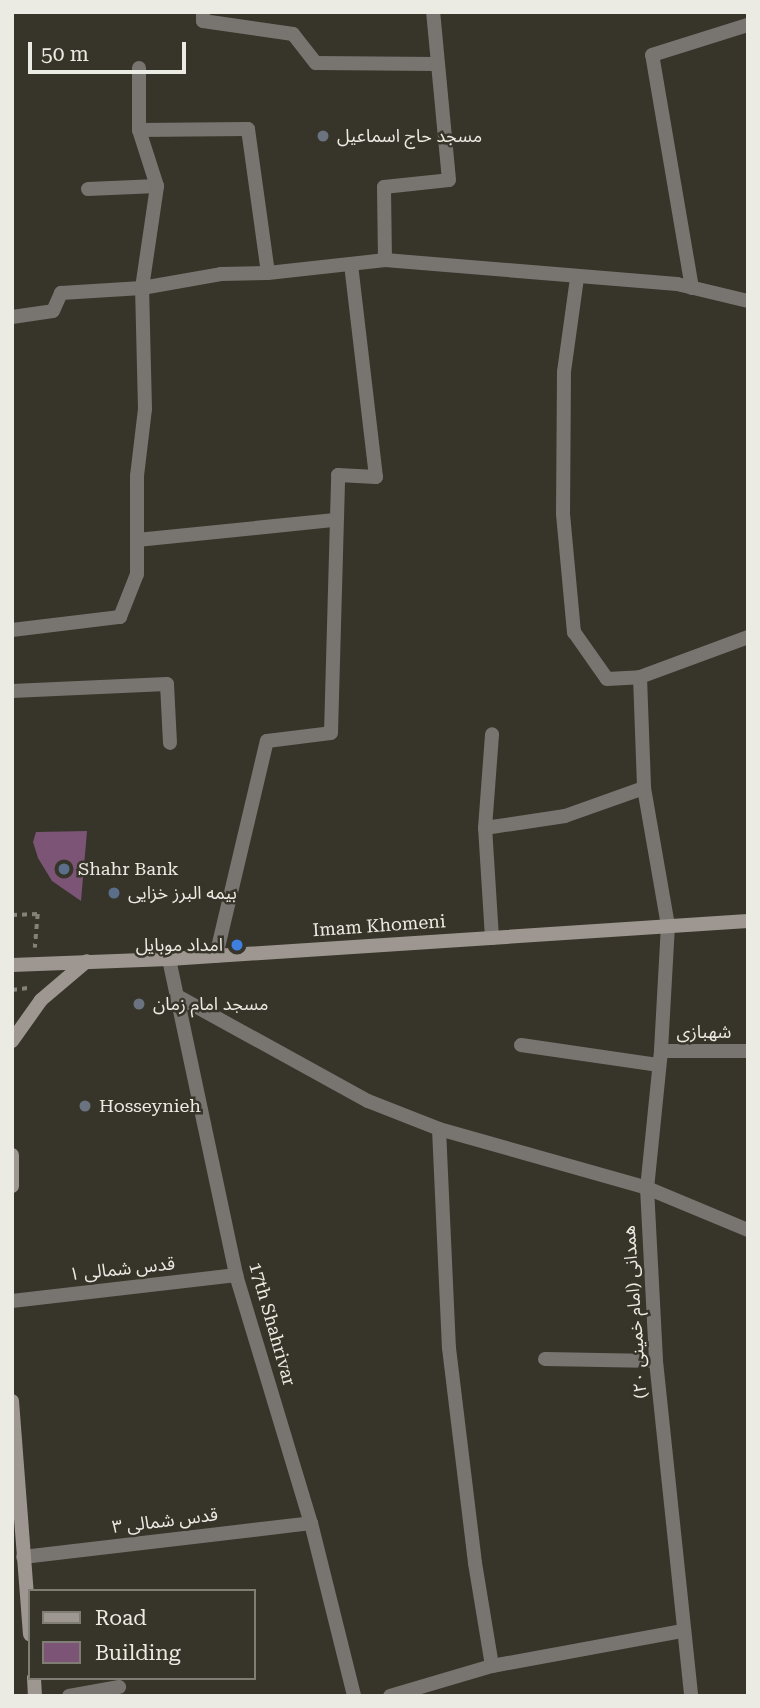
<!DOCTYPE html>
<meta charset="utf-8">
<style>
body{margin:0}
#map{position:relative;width:760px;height:1708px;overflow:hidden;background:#37342a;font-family:"Roboto Serif","Noto Sans Arabic",serif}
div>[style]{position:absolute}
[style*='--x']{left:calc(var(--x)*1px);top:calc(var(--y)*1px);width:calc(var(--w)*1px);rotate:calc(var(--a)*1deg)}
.building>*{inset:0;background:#7b5476}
.path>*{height:3.5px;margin-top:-1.75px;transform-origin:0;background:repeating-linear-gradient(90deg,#838178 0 5px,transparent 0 10px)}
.minor>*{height:14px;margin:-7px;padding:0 7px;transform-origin:7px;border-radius:7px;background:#787470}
.tertiary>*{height:14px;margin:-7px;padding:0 7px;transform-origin:7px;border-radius:7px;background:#787470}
.secondary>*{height:14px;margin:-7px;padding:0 7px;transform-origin:7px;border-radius:7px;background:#9e9791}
.dots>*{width:19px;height:19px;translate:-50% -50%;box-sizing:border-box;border:4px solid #37342a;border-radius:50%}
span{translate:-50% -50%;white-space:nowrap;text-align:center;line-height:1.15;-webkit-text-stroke:5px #37342a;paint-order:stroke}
.poi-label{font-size:18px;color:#ebeae3}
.left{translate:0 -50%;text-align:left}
.right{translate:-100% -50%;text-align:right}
.street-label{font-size:18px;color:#ebeae3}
.frame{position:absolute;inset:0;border:14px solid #ebeae3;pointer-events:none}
.legend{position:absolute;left:28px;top:1589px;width:228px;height:91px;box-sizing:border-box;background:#37342a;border:2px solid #7f7d74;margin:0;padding:9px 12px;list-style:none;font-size:21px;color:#ebeae3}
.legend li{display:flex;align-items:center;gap:14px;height:35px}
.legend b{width:35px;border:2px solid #7f7d74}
.scale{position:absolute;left:28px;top:42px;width:158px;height:32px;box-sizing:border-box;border:4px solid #ebeae3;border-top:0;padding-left:9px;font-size:21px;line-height:24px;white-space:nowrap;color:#ebeae3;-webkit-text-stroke:5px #37342a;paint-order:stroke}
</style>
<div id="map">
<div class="building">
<i style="clip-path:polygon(87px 831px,81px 901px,52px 881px,38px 858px,33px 842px,36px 832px)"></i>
</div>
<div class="path">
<i style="--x:12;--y:915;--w:26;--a:-2"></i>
<i style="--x:38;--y:914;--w:34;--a:95"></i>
<i style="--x:12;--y:990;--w:16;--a:-7"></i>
</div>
<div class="minor">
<i style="--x:203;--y:12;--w:9;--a:90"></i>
<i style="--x:203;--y:21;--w:91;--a:8.2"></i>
<i style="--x:293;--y:34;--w:37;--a:52"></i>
<i style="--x:316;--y:63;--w:120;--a:0.5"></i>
<i style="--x:139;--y:130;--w:109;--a:-0.5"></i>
<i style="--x:248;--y:129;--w:145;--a:82.1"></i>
<i style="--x:88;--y:189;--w:69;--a:-2.5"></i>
<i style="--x:385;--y:260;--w:73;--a:-90.8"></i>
<i style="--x:384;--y:187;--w:65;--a:-6.1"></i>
<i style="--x:449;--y:180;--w:169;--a:-95.4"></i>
<i style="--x:577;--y:278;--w:95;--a:97.9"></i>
<i style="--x:564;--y:372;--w:142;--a:90.4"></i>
<i style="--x:563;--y:514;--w:119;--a:84.7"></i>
<i style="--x:574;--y:632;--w:57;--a:54.9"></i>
<i style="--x:607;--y:679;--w:33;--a:-3"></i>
<i style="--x:640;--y:677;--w:111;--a:87.9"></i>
<i style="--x:644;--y:788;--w:139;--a:80.1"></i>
<i style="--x:668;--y:925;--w:126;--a:93.2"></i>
<i style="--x:661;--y:1051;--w:138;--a:95.8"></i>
<i style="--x:647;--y:1188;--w:173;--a:87"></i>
<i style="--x:656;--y:1361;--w:337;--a:84"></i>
<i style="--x:692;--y:288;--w:236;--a:-99.7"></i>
<i style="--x:652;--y:55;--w:101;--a:-17.4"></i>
<i style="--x:12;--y:317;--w:41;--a:-8.3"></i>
<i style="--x:53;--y:311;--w:20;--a:-66"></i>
<i style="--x:61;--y:293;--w:81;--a:-3.5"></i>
<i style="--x:142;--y:288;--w:80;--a:-10"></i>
<i style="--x:221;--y:274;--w:47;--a:-1.2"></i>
<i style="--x:268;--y:273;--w:118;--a:-6.3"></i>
<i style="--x:385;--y:260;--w:293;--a:4.7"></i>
<i style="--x:677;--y:284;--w:73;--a:13.5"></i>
<i style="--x:137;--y:540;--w:199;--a:-5.8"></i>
<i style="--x:12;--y:630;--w:109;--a:-6.9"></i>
<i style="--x:120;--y:617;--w:46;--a:-68.4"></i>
<i style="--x:137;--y:574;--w:98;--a:-90"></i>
<i style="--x:137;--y:476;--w:67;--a:-83.2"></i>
<i style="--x:145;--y:409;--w:121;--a:-91.4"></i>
<i style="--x:142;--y:288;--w:103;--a:-81.6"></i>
<i style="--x:157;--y:186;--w:59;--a:-107.8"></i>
<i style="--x:139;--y:130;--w:62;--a:-90"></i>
<i style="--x:640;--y:677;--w:115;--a:-20.3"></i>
<i style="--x:12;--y:691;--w:155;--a:-2.6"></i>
<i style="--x:167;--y:684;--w:59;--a:87.1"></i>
<i style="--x:485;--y:828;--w:81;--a:-8.5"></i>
<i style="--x:565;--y:816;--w:84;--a:-19.5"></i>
<i style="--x:492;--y:938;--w:110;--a:-93.6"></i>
<i style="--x:485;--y:828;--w:94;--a:-85.7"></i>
<i style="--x:216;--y:956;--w:221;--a:-76.7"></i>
<i style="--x:267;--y:741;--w:64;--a:-7.1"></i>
<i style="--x:331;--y:733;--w:258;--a:-88.4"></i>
<i style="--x:338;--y:475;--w:38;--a:3"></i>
<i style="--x:376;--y:477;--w:214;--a:-96.7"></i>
<i style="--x:177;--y:996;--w:218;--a:28.8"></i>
<i style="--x:368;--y:1101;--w:76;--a:21.5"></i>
<i style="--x:439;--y:1129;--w:216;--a:15.8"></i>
<i style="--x:647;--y:1188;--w:109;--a:22.6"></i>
<i style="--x:521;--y:1045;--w:138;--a:8.3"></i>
<i style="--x:661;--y:1051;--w:87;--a:0"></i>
<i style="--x:439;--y:1129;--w:219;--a:87.4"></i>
<i style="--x:449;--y:1348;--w:217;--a:83.1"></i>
<i style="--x:475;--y:1563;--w:104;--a:80.6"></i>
<i style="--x:12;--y:1301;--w:226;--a:-6.6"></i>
<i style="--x:545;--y:1359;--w:111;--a:1"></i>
<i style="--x:23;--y:1557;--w:290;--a:-6.7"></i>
<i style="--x:69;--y:1696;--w:51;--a:-10.2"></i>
<i style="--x:390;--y:1696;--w:106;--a:-16.4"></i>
<i style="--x:492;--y:1666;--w:194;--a:-10.4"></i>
</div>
<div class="tertiary">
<i style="--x:169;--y:959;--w:323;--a:78"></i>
<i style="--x:236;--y:1275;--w:259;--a:73.2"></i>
<i style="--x:311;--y:1523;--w:178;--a:76"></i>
</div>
<div class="secondary">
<i style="--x:12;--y:965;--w:157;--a:-2.2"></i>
<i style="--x:169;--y:959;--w:580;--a:-3.75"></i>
<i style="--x:12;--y:1041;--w:50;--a:-54.7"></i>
<i style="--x:41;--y:1000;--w:60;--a:-40.3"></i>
<i style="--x:12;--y:1155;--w:31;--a:90"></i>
<i style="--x:12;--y:1401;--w:234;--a:85.6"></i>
<i style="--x:34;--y:1678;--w:18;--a:87"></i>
</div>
<div class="dots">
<i style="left:323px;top:136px;background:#6b7280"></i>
<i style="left:64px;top:869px;background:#5c6f8a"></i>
<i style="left:114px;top:893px;background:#5c6f8a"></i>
<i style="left:237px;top:945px;background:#3f7fe0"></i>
<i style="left:139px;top:1004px;background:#6b7280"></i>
<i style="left:85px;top:1106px;background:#6b7280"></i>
</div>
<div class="poi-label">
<span class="left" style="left:337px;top:136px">مسجد حاج اسماعیل</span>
<span class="left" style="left:78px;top:869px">Shahr Bank</span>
<span class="left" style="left:128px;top:893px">بیمه البرز خزایی</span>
<span class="right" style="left:223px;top:945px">امداد موبایل</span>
<span class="left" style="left:153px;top:1004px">مسجد امام زمان</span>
<span class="left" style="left:99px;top:1106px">Hosseynieh</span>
</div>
<div class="street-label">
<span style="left:379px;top:926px;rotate:-4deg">Imam Khomeni</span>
<span style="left:704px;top:1032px">شهبازی</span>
<span style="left:122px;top:1269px;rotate:-6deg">قدس شمالی ۱</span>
<span style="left:635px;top:1312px;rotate:-94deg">همدانی (امام خمینی ۲۰)</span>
<span style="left:272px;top:1324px;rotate:74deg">17th Shahrivar</span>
<span style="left:165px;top:1521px;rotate:-7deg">۳ قدس شمالی</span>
</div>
<div class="frame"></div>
<ul class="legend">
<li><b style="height:9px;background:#9e9791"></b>Road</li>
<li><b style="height:19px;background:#7b5476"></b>Building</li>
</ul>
<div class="scale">50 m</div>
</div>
